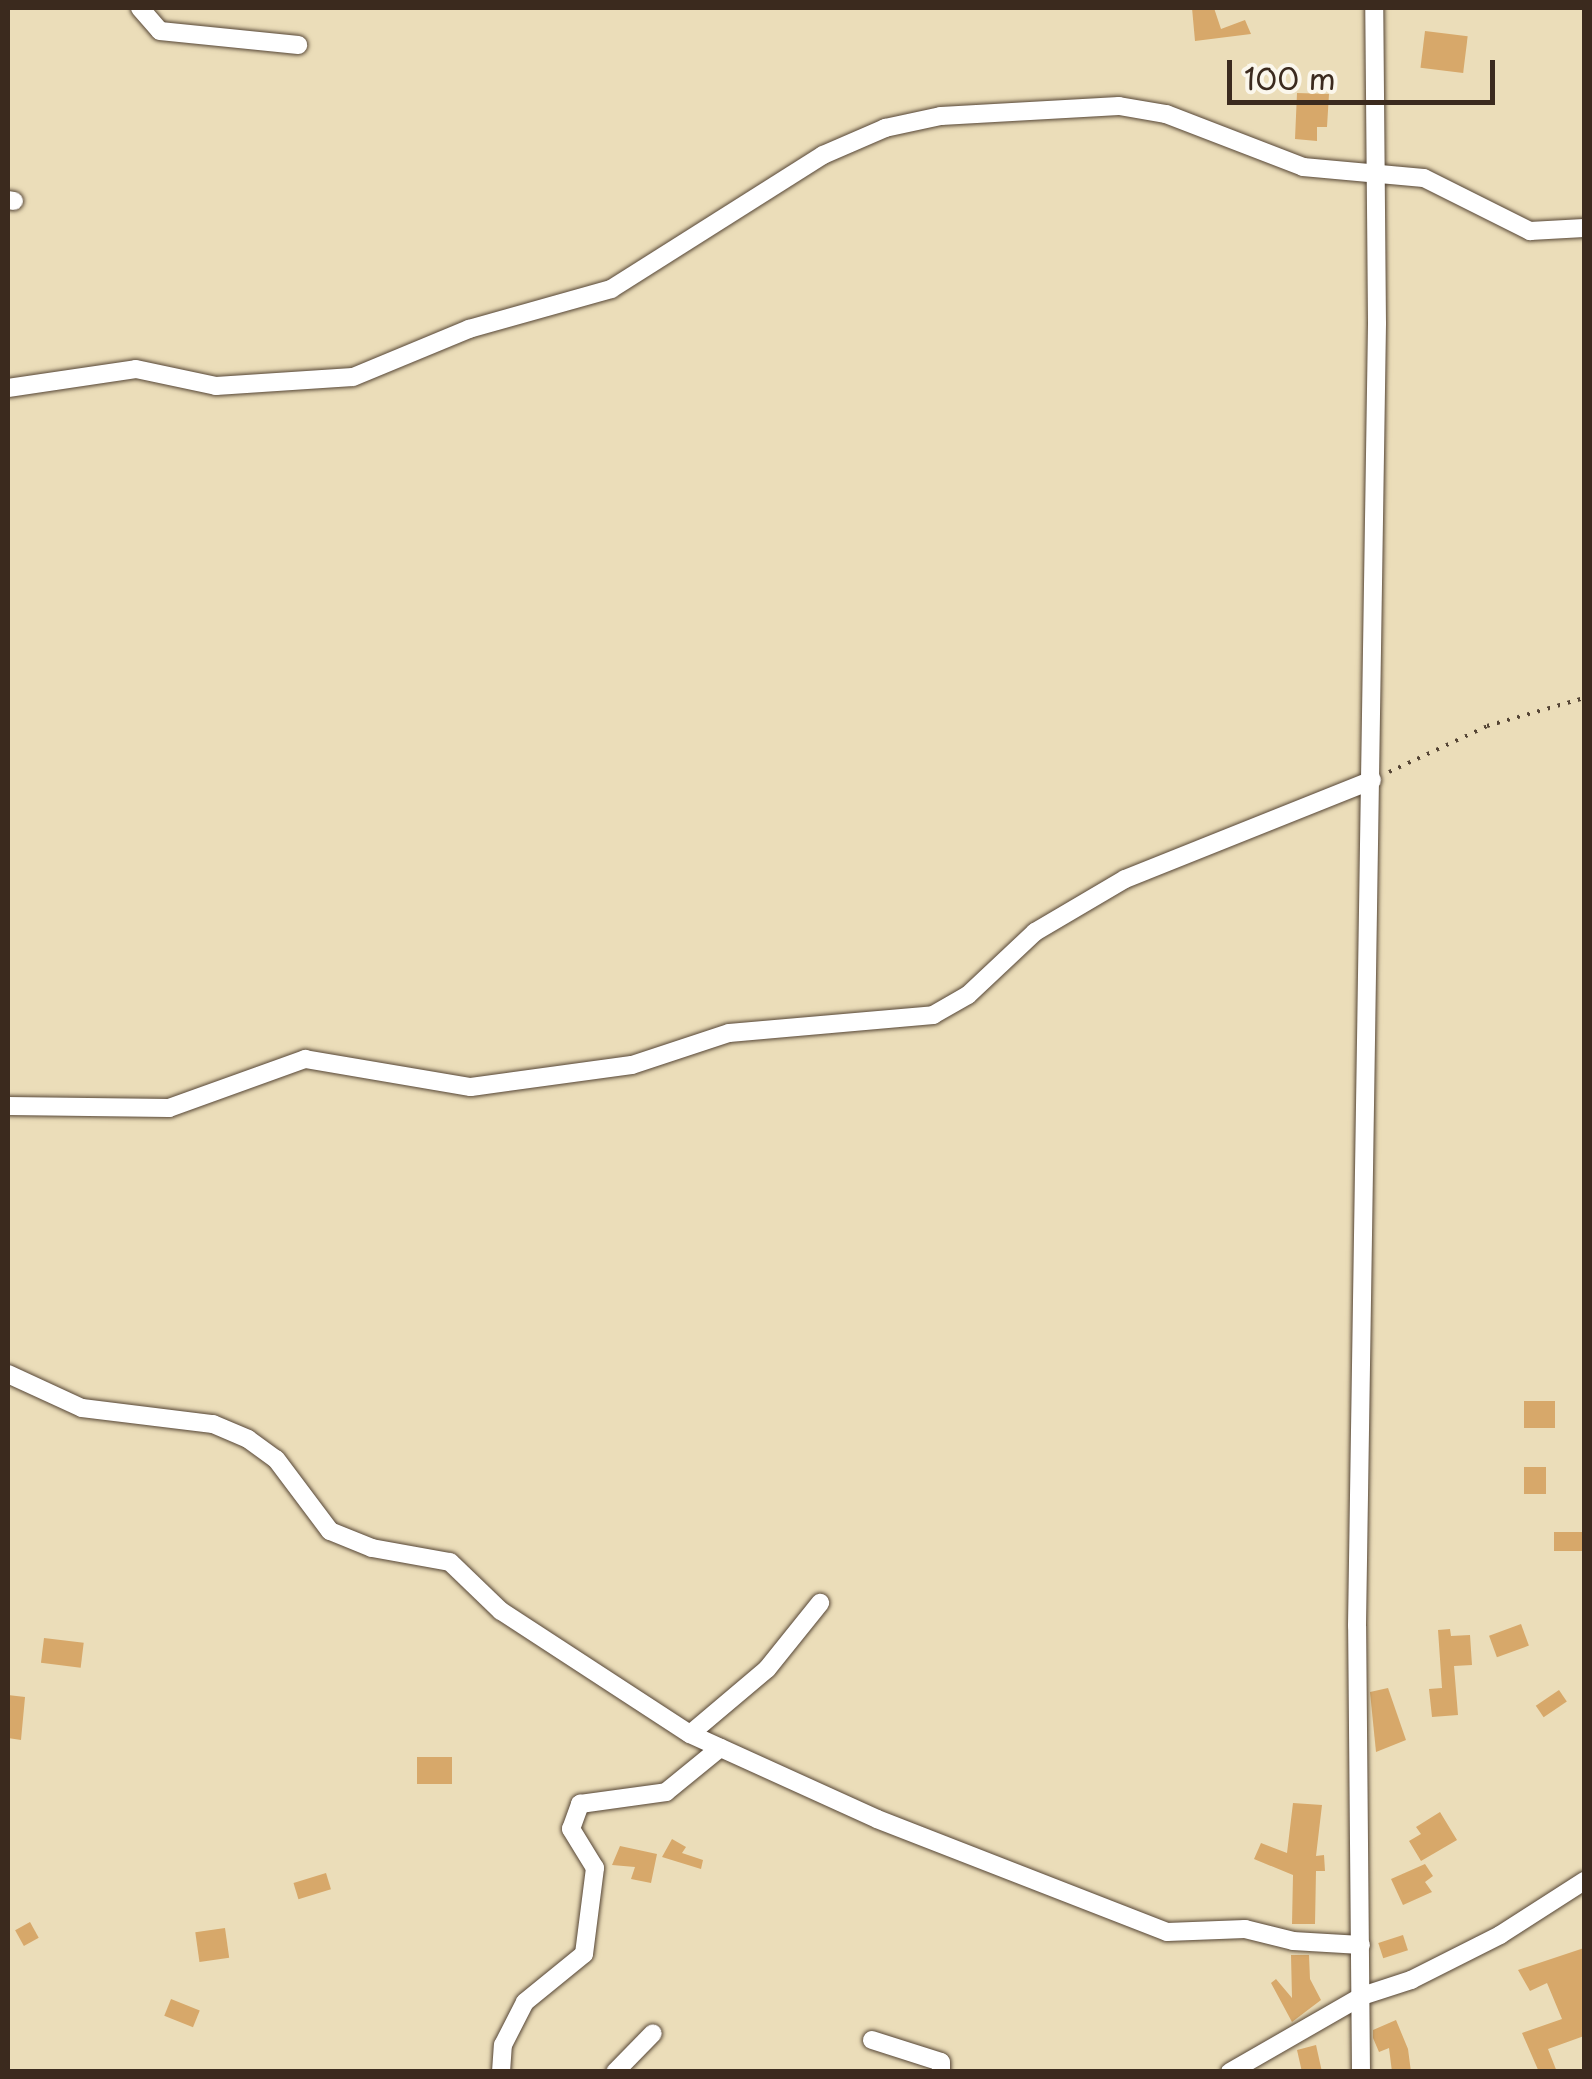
<!DOCTYPE html>
<style>
body{margin:0}
#map{position:relative;width:1592px;height:2079px;overflow:hidden;background:#ebddb9;font-family:"Playpen Sans",sans-serif}
div>[style]{position:absolute}
[style*='--x']{left:calc(var(--x)*1px);top:calc(var(--y)*1px);width:calc(var(--w)*1px);rotate:calc(var(--a)*1deg)}
.building>*{inset:0;background:#d7a86a;transform-origin:0 0}
.path>*{height:4px;margin-top:-2px;transform-origin:0;background:repeating-linear-gradient(90deg,#554535 0 2.5px,transparent 0 10.5px)}
.roads{filter:drop-shadow(0 0 2px #554535) drop-shadow(0 0 2px #554535)}
.minor>*{height:18px;margin:-9px;padding:0 9px;transform-origin:9px;border-radius:9px;background:#fff}
span{translate:-50% -50%;white-space:nowrap;text-align:center;line-height:1.15;-webkit-text-stroke:9px #fbf7ec;paint-order:stroke}
.frame{position:absolute;inset:0;border:10px solid #3b2a1e;pointer-events:none}
.scale{position:absolute;left:1227px;top:60px;width:268px;height:45px;box-sizing:border-box;border:5px solid #3b2a1e;border-top:0;padding-left:12px;font-size:30px;line-height:35px;white-space:nowrap;color:#3b2a1e;-webkit-text-stroke:8px #fbf7ec;paint-order:stroke}
</style>
<div id="map">
<div class="building">
<i style="clip-path:polygon(1192px 8px,1214px 8px,1221px 29px,1245px 20px,1251px 34px,1195px 41px)"></i>
<i style="left:1425px;top:31px;width:43px;height:37px;rotate:7deg"></i>
<i style="clip-path:polygon(1297px 93px,1329px 94px,1327px 127px,1317px 127px,1317px 141px,1295px 139px)"></i>
<i style="left:1524px;top:1401px;width:31px;height:27px"></i>
<i style="left:1524px;top:1467px;width:22px;height:27px"></i>
<i style="left:1584px;top:1532px;width:19px;height:30px;rotate:90deg"></i>
<i style="left:1521px;top:1624px;width:23px;height:34px;rotate:70deg"></i>
<i style="clip-path:polygon(1450px 1629px,1451px 1636px,1470px 1635px,1472px 1665px,1454px 1666px,1458px 1715px,1432px 1717px,1429px 1689px,1442px 1688px,1438px 1630px)"></i>
<i style="left:44px;top:1638px;width:40px;height:25px;rotate:7deg"></i>
<i style="clip-path:polygon(1388px 1688px,1406px 1740px,1376px 1752px,1370px 1692px)"></i>
<i style="left:1559px;top:1690px;width:14px;height:28px;rotate:56deg"></i>
<i style="clip-path:polygon(8px 1695px,25px 1697px,21px 1740px,8px 1738px)"></i>
<i style="left:417px;top:1757px;width:35px;height:27px"></i>
<i style="clip-path:polygon(1293px 1803px,1322px 1805px,1316px 1856px,1324px 1855px,1325px 1871px,1316px 1871px,1315px 1924px,1292px 1924px,1293px 1875px,1254px 1859px,1261px 1843px,1287px 1853px)"></i>
<i style="clip-path:polygon(1440px 1812px,1457px 1840px,1421px 1861px,1409px 1841px,1421px 1834px,1416px 1827px)"></i>
<i style="clip-path:polygon(672px 1839px,686px 1847px,682px 1853px,703px 1860px,701px 1869px,662px 1857px)"></i>
<i style="clip-path:polygon(620px 1846px,657px 1854px,651px 1883px,631px 1879px,635px 1867px,612px 1865px)"></i>
<i style="clip-path:polygon(1425px 1864px,1433px 1876px,1425px 1882px,1432px 1892px,1403px 1905px,1391px 1879px)"></i>
<i style="left:326px;top:1873px;width:17px;height:34px;rotate:73deg"></i>
<i style="left:30px;top:1922px;width:18px;height:17px;rotate:61deg"></i>
<i style="left:225px;top:1928px;width:30px;height:30px;rotate:82deg"></i>
<i style="left:1403px;top:1935px;width:16px;height:26px;rotate:72deg"></i>
<i style="clip-path:polygon(1584px 1948px,1584px 2036px,1548px 2049px,1557px 2072px,1539px 2072px,1522px 2033px,1562px 2019px,1547px 1983px,1530px 1991px,1518px 1970px)"></i>
<i style="clip-path:polygon(1291px 1955px,1309px 1955px,1310px 1979px,1321px 2000px,1292px 2022px,1271px 1983px,1276px 1979px,1292px 1998px)"></i>
<i style="left:171px;top:1999px;width:31px;height:18px;rotate:22deg"></i>
<i style="clip-path:polygon(1396px 2020px,1408px 2049px,1411px 2072px,1392px 2072px,1389px 2048px,1379px 2052px,1373px 2038px,1373px 2030px)"></i>
<i style="clip-path:polygon(1316px 2045px,1322px 2072px,1302px 2072px,1297px 2050px)"></i>
</div>
<div class="path">
<i style="--x:1389;--y:772;--w:108;--a:-25.1"></i>
<i style="--x:1487;--y:726;--w:101;--a:-16.1"></i>
</div>
<div class="roads">
<div class="minor">
<i style="--x:140;--y:8;--w:30;--a:49"></i>
<i style="--x:160;--y:31;--w:139;--a:5.8"></i>
<i style="--x:8;--y:200;--w:6;--a:9"></i>
<i style="--x:8;--y:388;--w:129;--a:-8.4"></i>
<i style="--x:136;--y:369;--w:82;--a:12"></i>
<i style="--x:216;--y:386;--w:137;--a:-3.8"></i>
<i style="--x:353;--y:377;--w:126;--a:-22.5"></i>
<i style="--x:469;--y:329;--w:148;--a:-15.7"></i>
<i style="--x:611;--y:289;--w:251;--a:-32.3"></i>
<i style="--x:823;--y:155;--w:68;--a:-23.5"></i>
<i style="--x:885;--y:128;--w:57;--a:-12.1"></i>
<i style="--x:941;--y:116;--w:178;--a:-3.2"></i>
<i style="--x:1119;--y:106;--w:48;--a:9.7"></i>
<i style="--x:1166;--y:114;--w:147;--a:21.1"></i>
<i style="--x:1303;--y:167;--w:121;--a:5.2"></i>
<i style="--x:1424;--y:178;--w:119;--a:26.6"></i>
<i style="--x:1530;--y:231;--w:54;--a:-3.2"></i>
<i style="--x:8;--y:1106;--w:161;--a:0.7"></i>
<i style="--x:169;--y:1108;--w:145;--a:-19.8"></i>
<i style="--x:305;--y:1059;--w:168;--a:9.6"></i>
<i style="--x:471;--y:1087;--w:162;--a:-7.8"></i>
<i style="--x:632;--y:1065;--w:102;--a:-18.3"></i>
<i style="--x:729;--y:1033;--w:205;--a:-5"></i>
<i style="--x:933;--y:1015;--w:40;--a:-29.7"></i>
<i style="--x:968;--y:995;--w:92;--a:-43.2"></i>
<i style="--x:1035;--y:932;--w:104;--a:-30.5"></i>
<i style="--x:1125;--y:879;--w:266;--a:-21.8"></i>
<i style="--x:8;--y:1374;--w:81;--a:24.7"></i>
<i style="--x:82;--y:1408;--w:132;--a:7"></i>
<i style="--x:213;--y:1424;--w:38;--a:23"></i>
<i style="--x:248;--y:1439;--w:34;--a:36"></i>
<i style="--x:276;--y:1459;--w:90;--a:53.1"></i>
<i style="--x:330;--y:1531;--w:45;--a:22"></i>
<i style="--x:372;--y:1548;--w:79;--a:10.2"></i>
<i style="--x:450;--y:1562;--w:71;--a:43.9"></i>
<i style="--x:501;--y:1611;--w:225;--a:33.1"></i>
<i style="--x:690;--y:1734;--w:205;--a:24.4"></i>
<i style="--x:877;--y:1819;--w:311;--a:21.3"></i>
<i style="--x:1167;--y:1932;--w:78;--a:-2.2"></i>
<i style="--x:1245;--y:1929;--w:49;--a:14"></i>
<i style="--x:1293;--y:1941;--w:68;--a:3.4"></i>
<i style="--x:690;--y:1734;--w:101;--a:-40.2"></i>
<i style="--x:767;--y:1669;--w:85;--a:-51.2"></i>
<i style="--x:872;--y:2040;--w:72;--a:17.7"></i>
<i style="--x:941;--y:2062;--w:10;--a:90"></i>
<i style="--x:501;--y:2072;--w:27;--a:-86"></i>
<i style="--x:503;--y:2045;--w:48;--a:-62.9"></i>
<i style="--x:525;--y:2002;--w:76;--a:-39.1"></i>
<i style="--x:584;--y:1954;--w:87;--a:-82.7"></i>
<i style="--x:595;--y:1868;--w:46;--a:-121.6"></i>
<i style="--x:571;--y:1829;--w:27;--a:-70"></i>
<i style="--x:580;--y:1804;--w:87;--a:-7.9"></i>
<i style="--x:666;--y:1792;--w:70;--a:-39.2"></i>
<i style="--x:615;--y:2072;--w:54;--a:-45.7"></i>
<i style="--x:1230;--y:2072;--w:152;--a:-29.9"></i>
<i style="--x:1362;--y:1996;--w:52;--a:-18.1"></i>
<i style="--x:1411;--y:1980;--w:100;--a:-26.8"></i>
<i style="--x:1500;--y:1935;--w:100;--a:-32.7"></i>
<i style="--x:1361;--y:2072;--w:446;--a:-90.5"></i>
<i style="--x:1357;--y:1626;--w:1303;--a:-89.12"></i>
<i style="--x:1377;--y:323;--w:315;--a:-90.5"></i>
</div>
</div>
<div class="frame"></div>
<div class="scale">100 m</div>
</div>
